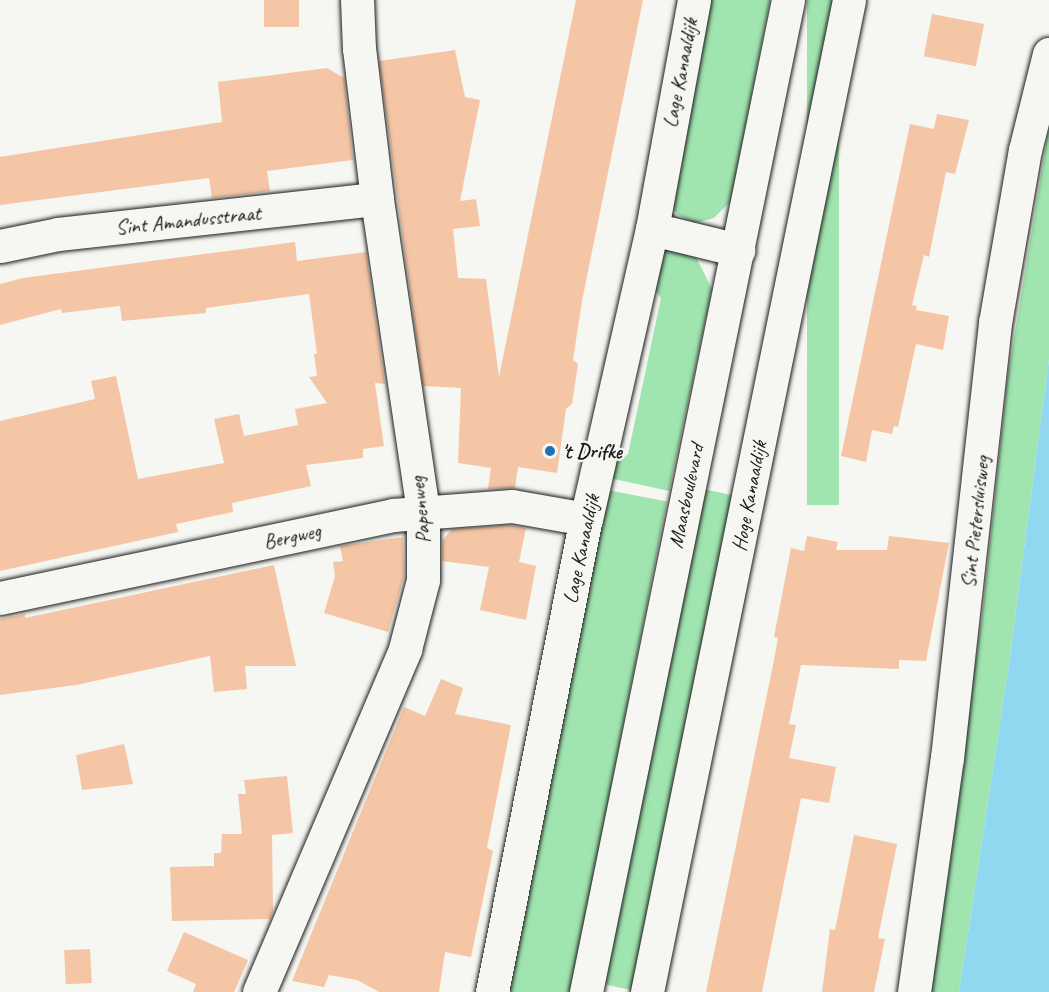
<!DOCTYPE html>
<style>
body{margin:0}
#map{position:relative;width:1049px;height:992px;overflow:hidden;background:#f6f6f2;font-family:Caveat,sans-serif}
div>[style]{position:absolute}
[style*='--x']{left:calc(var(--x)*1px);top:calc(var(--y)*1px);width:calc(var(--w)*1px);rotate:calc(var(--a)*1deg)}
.green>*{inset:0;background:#a0e4af;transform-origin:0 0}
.water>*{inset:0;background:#8fd8f0}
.building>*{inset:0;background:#f5c6a5;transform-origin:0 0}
.roads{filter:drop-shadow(0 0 2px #1c1c1c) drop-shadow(0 0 2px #1c1c1c)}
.street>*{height:33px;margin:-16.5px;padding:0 16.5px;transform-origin:16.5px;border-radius:16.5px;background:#f6f6f2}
.secondary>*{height:33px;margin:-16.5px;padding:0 16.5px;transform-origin:16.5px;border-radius:16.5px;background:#f6f6f2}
.dots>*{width:16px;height:16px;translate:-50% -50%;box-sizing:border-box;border:3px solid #f6f6f2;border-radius:50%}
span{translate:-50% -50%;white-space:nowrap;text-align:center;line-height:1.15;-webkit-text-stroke:4.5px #f6f6f2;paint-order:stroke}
.street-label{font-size:21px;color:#1c1c1c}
.poi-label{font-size:21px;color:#1c1c1c;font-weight:700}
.left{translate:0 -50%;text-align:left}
</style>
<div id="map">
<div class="green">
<i style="clip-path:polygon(707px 0,770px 0,731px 201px,714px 218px,695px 223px,678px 215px,671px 206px)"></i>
<i style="left:807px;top:0;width:32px;height:505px"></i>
<i style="clip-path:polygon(1049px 127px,1049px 359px,1009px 664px,959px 992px,926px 992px,982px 618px,1008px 375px)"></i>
<i style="clip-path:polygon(664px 247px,694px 253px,712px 289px,669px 491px,605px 477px,606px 470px,628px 454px,661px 298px,648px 281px)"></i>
<i style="left:602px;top:489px;width:66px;height:513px;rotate:11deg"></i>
<i style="left:741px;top:497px;width:505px;height:40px;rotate:102deg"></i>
</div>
<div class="water">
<i style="clip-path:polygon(1049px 359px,1049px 992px,959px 992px,1009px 664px)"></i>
</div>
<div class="building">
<i style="left:264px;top:0;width:35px;height:27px"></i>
<i style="clip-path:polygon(576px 0,643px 0,582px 301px,573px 360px,578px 364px,572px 404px,566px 409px,557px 473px,518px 467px,515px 488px,488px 489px,491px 468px,458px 463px,461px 388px,423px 386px,379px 61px,455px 50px,465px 97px,480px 100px,460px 201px,476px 199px,480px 226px,453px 229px,458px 278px,486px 279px,499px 377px)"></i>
<i style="left:932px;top:14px;width:53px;height:43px;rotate:11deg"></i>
<i style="clip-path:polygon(327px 68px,344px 78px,353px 160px,267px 171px,270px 191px,238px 195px,212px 198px,209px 178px,0 205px,0 157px,222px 122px,218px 82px)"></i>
<i style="clip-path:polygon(937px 114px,969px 120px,955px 174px,946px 172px,929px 257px,924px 255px,912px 305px,917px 306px,916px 310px,949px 316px,943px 350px,916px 344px,898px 427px,894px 426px,892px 434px,872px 430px,866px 462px,841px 456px,910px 124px,934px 129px)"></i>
<i style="clip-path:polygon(295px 242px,297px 261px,366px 252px,385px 384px,375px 383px,384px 446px,363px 449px,363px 458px,306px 465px,311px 486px,232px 503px,233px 512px,176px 524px,178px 532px,0 571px,0 421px,95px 399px,91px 381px,116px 376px,138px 479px,224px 463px,214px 419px,239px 414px,244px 436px,298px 425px,295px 409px,327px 403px,309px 377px,317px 376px,314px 354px,317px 354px,309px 294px,206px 308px,206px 313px,122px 321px,120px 306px,62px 313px,61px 309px,0 325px,0 284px,23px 278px)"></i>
<i style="clip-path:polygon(510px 525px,526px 528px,519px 562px,536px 566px,526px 620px,480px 610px,489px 567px,442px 561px,442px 541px,452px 529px)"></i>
<i style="clip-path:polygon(807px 536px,838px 542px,836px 550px,887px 550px,889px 536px,949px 543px,926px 661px,899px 660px,899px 669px,801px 665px,789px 724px,796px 725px,789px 758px,836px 767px,829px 803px,801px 798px,762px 992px,706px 992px,774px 660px,778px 638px,774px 637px,791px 548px,804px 551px)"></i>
<i style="clip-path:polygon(403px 537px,404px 577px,388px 632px,324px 613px,335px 576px,333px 562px,343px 561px,340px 546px)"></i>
<i style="clip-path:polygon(274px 565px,296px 666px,245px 666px,247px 689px,214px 692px,210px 656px,76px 685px,0 695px,0 619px,25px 614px,25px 618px)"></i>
<i style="clip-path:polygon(441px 679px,463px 688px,455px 714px,511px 725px,487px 848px,493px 851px,471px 957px,445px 952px,439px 992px,379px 992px,357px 980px,329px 975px,324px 987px,292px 981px,404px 707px,425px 716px)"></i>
<i style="clip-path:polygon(124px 744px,133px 784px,82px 790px,76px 755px)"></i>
<i style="clip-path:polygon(287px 776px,293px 833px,272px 835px,273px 911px,270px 919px,172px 921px,170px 867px,214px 866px,214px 853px,221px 853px,222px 834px,242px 834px,238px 794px,246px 794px,244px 780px)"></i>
<i style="clip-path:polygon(854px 835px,897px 844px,878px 938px,885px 939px,880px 963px,874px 992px,822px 992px,830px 929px,835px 930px)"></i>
<i style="clip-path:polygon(184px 932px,248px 960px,234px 992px,193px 992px,196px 984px,167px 971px)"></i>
<i style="left:90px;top:949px;width:34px;height:26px;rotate:87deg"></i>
</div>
<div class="roads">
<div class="street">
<i style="--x:652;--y:229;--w:89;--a:13.7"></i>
<i style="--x:0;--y:246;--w:59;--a:-11.7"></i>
<i style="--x:58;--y:234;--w:321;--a:-6.3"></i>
<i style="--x:0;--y:598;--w:402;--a:-11.9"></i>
<i style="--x:393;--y:515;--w:119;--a:-4.3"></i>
<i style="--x:512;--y:506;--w:75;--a:10"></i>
<i style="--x:259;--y:992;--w:373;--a:-66.9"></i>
<i style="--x:405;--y:649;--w:71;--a:-75.4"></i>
<i style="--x:423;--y:580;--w:69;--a:-90"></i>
<i style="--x:423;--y:511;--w:315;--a:-98.4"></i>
<i style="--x:377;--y:199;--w:151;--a:-96.8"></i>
<i style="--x:359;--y:49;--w:49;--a:-92.3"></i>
<i style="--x:492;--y:992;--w:482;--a:-78.8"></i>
<i style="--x:586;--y:519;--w:297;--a:-77.2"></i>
<i style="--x:652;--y:229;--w:233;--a:-79.6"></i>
<i style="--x:647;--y:992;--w:1012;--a:-78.49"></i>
<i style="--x:914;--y:992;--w:236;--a:-82"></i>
<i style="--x:947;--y:758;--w:438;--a:-83.7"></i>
<i style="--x:995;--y:323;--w:176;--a:-80.2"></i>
<i style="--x:1025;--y:150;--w:99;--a:-76"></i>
</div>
<div class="secondary">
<i style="--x:586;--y:992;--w:1012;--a:-78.49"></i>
</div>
</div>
<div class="dots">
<i style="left:550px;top:451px;background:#1f6fb2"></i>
</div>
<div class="street-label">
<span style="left:680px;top:73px;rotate:-79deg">Lage Kanaaldijk</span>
<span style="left:188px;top:220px;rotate:-6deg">Sint Amandusstraat</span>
<span style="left:686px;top:496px;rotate:-78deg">Maasboulevard</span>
<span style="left:749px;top:496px;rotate:-79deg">Hoge Kanaaldijk</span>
<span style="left:420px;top:510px;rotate:-96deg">Papenweg</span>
<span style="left:975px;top:522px;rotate:-84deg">Sint Pietersluisweg</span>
<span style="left:292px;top:536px;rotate:-12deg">Bergweg</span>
<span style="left:581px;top:549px;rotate:-78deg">Lage Kanaaldijk</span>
</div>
<div class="poi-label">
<span class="left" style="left:562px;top:451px">'t Drifke</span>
</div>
</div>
